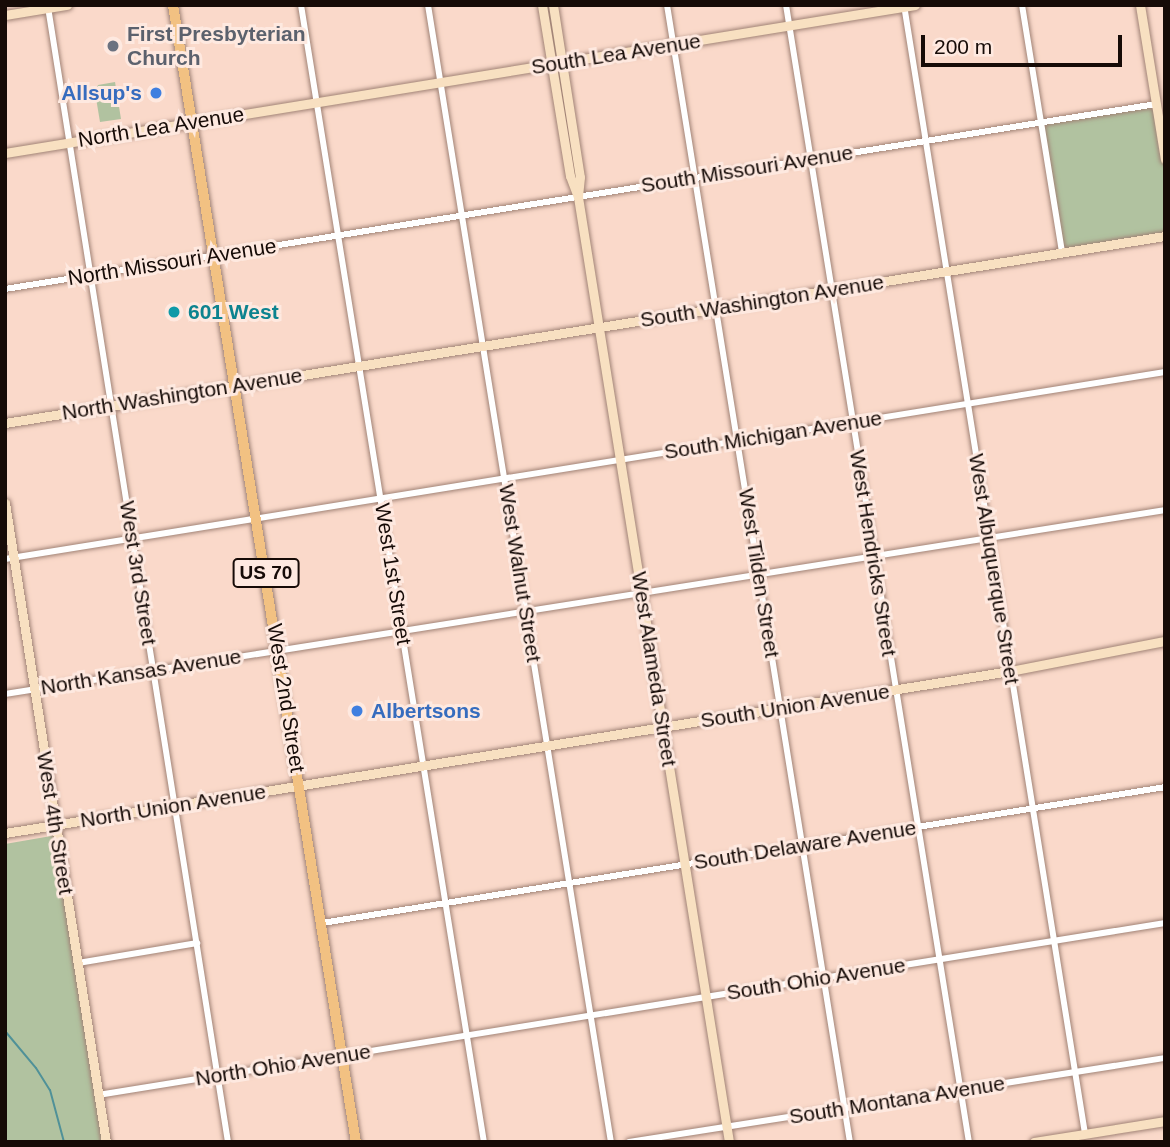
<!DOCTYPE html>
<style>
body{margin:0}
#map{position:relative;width:1170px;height:1147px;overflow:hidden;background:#fad9ca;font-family:Arial,sans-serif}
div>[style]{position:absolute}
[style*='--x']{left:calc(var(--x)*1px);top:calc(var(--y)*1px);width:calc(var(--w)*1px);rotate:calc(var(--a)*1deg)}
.green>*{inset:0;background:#b1c2a0}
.stream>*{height:2px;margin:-1px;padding:0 1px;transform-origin:1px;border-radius:1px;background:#509198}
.roads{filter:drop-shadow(0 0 2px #a18376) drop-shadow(0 0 2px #a18376)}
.street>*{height:6px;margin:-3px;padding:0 3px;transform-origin:3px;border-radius:3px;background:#fff}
.secondary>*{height:9px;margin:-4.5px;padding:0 4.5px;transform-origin:4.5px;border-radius:4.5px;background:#f8e0c1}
.primary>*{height:10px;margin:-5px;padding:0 5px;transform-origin:5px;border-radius:5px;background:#f2c182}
.dots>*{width:19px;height:19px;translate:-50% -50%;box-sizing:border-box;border:4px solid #fee9e0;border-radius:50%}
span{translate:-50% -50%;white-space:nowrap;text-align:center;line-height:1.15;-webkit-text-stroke:6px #fee9e0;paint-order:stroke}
.shield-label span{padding:2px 5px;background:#fee9e0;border:2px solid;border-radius:5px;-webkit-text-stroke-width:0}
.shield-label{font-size:19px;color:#160b07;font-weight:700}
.worship-label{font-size:21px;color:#5b616d;font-weight:700}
.left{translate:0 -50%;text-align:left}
.street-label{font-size:21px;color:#160b07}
.shop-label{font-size:21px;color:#366cbe;font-weight:700}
.right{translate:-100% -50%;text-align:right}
.culture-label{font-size:21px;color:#0d838f;font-weight:700}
.frame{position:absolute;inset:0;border:7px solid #160b07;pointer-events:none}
.scale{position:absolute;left:921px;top:35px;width:201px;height:32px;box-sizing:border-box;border:4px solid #160b07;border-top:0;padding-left:9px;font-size:21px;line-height:24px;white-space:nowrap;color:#160b07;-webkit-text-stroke:5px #fee9e0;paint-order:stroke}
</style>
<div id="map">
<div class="green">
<i style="clip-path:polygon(115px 82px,121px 119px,100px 122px,95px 92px,98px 85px)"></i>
<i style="clip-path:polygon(1156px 104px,1165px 159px,1165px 236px,1062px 252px,1041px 122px)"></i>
<i style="clip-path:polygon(57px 835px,106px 1142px,5px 1142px,5px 844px)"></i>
</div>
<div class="stream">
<i style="--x:5;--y:1031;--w:48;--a:50"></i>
<i style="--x:36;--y:1068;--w:26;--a:58"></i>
<i style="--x:50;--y:1090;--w:54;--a:74.9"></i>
</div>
<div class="roads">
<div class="street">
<i style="--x:301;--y:5;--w:1152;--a:80.86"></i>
<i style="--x:428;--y:5;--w:1152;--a:80.86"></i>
<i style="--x:667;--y:5;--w:1152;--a:80.86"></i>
<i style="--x:786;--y:5;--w:1152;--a:80.86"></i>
<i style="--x:904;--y:5;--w:1143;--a:80.89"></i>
<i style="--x:1022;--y:5;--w:250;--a:80.8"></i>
<i style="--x:48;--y:7;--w:1149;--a:80.99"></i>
<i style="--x:5;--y:289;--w:1166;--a:-9.13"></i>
<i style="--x:5;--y:559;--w:1175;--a:-9.16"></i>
<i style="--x:5;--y:694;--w:1175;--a:-9.01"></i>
<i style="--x:322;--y:923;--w:854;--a:-9.16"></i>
<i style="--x:78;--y:963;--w:121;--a:-9.5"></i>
<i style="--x:98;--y:1095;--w:1081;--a:-9.16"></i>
<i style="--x:629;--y:1142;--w:543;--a:-8.91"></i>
</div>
<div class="secondary">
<i style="--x:542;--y:5;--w:173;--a:80.7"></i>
<i style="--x:570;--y:176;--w:22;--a:69"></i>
<i style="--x:578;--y:197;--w:957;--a:80.92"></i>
<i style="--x:553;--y:5;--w:174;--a:81.1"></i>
<i style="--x:580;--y:177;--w:20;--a:96"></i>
<i style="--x:1140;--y:5;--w:156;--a:80.8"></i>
<i style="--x:5;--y:15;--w:63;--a:-9.2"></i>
<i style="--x:5;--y:153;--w:922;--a:-9.24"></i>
<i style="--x:5;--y:423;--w:1175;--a:-9.16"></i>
<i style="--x:5;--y:503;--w:647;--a:81.02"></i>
<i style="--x:5;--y:833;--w:1018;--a:-9.16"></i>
<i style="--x:1010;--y:671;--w:158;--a:-11"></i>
<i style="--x:1034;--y:1142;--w:133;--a:-9.1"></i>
</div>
<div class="primary">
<i style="--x:173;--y:5;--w:1152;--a:80.86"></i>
</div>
</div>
<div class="dots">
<i style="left:113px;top:46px;background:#6b7280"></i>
<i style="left:156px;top:93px;background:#3f7fe0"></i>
<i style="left:174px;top:312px;background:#0f9aa8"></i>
<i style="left:357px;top:711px;background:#3f7fe0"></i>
</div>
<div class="shield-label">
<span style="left:266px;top:573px">US 70</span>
</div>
<div class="worship-label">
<span class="left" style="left:127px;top:46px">First Presbyterian<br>Church</span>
</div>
<div class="street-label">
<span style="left:616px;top:54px;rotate:-9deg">South Lea Avenue</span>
<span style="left:161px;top:127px;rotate:-9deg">North Lea Avenue</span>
<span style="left:747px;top:169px;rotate:-9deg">South Missouri Avenue</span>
<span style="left:172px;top:262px;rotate:-9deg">North Missouri Avenue</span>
<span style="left:762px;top:301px;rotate:-9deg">South Washington Avenue</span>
<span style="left:182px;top:394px;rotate:-9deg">North Washington Avenue</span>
<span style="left:773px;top:435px;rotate:-9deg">South Michigan Avenue</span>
<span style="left:873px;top:553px;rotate:81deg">West Hendricks Street</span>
<span style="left:994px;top:569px;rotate:81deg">West Albuquerque Street</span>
<span style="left:138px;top:573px;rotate:81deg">West 3rd Street</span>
<span style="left:520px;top:573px;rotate:81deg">West Walnut Street</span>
<span style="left:759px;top:573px;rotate:81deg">West Tilden Street</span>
<span style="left:393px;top:574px;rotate:81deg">West 1st Street</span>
<span style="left:654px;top:669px;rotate:81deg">West Alameda Street</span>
<span style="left:141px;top:672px;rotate:-9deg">North Kansas Avenue</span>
<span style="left:286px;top:698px;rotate:81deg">West 2nd Street</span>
<span style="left:795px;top:706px;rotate:-9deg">South Union Avenue</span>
<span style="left:173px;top:806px;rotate:-9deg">North Union Avenue</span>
<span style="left:55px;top:823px;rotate:81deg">West 4th Street</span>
<span style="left:805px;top:845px;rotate:-9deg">South Delaware Avenue</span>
<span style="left:816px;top:979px;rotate:-9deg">South Ohio Avenue</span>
<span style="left:283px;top:1065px;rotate:-9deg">North Ohio Avenue</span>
<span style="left:897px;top:1100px;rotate:-9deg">South Montana Avenue</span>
</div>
<div class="shop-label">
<span class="right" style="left:142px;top:93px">Allsup's</span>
<span class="left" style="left:371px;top:711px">Albertsons</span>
</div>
<div class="culture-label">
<span class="left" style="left:188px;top:312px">601 West</span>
</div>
<div class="frame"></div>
<div class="scale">200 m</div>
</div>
